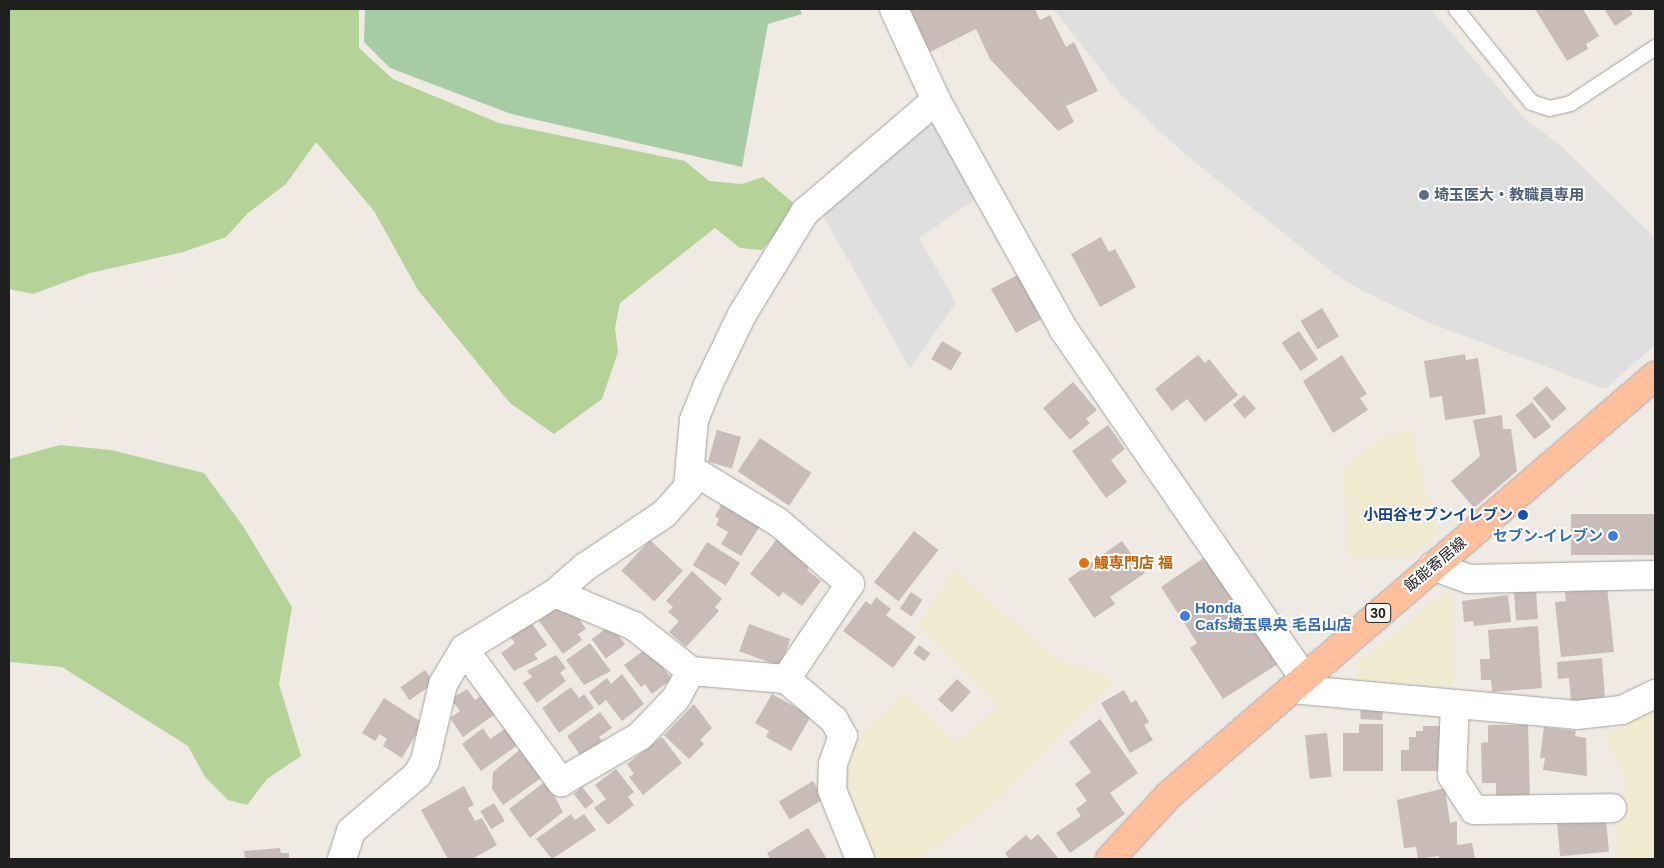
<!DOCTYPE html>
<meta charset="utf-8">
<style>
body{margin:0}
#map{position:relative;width:1664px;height:868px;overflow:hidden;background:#f0eae5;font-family:Arial,"Noto Sans JP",sans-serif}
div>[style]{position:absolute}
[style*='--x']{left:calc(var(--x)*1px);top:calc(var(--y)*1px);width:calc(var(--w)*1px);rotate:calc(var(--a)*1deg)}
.farmland>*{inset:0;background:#f0ebd0}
.forest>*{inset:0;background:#b5d298}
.cemetery>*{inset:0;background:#a7cba5}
.parking>*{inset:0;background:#dfdfdf}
.building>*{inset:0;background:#c9bbb8;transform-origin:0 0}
.roads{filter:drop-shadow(0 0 1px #a3a3a3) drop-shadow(0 0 1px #a3a3a3)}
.lane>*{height:15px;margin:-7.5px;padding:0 7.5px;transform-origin:7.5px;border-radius:7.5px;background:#fff}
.street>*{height:28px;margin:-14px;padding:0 14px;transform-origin:14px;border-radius:14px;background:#fff}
.primary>*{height:28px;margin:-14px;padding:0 14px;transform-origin:14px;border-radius:14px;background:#ffbf9c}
.dots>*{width:14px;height:14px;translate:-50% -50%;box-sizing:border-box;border:2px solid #fff;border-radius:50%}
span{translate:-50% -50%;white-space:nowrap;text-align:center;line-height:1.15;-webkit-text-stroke:4px #fff;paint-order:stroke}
.shield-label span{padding:1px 4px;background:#fff;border:1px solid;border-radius:4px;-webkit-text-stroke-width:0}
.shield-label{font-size:14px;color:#1f1f1f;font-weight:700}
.service-label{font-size:15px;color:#4e5e75;font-weight:700}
.left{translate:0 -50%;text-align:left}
.transit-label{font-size:15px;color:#164399;font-weight:700}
.right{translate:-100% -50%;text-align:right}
.shop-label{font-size:15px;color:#366cbe;font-weight:700}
.food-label{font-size:15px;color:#c56008;font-weight:700}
.street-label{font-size:15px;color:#1f1f1f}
.frame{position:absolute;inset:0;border:10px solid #1f1f1f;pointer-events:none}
</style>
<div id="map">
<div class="farmland">
<i style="clip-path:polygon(1411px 429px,1437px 535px,1413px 556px,1349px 558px,1343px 469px,1381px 438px)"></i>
<i style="clip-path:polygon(954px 569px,1057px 660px,1094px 670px,1114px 681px,996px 803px,918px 859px,869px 859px,844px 802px,842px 765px,869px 726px,904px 692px,957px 743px,999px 706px,918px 625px)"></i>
<i style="clip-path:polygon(1452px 593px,1453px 687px,1358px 680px,1357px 665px,1436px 598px)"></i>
<i style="clip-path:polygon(1655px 708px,1655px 859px,1618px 859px,1616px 816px,1627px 782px,1605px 736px)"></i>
</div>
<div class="forest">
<i style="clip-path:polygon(9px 9px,359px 9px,359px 48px,393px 79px,499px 123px,685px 161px,709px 181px,742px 184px,763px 177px,798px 207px,762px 250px,740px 248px,715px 228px,620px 303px,615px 328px,618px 352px,602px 399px,554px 434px,510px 403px,418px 290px,374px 211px,316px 142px,286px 184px,248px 213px,226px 237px,183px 252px,90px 273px,33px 294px,9px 289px)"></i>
<i style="clip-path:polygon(60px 445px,111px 450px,204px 473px,243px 526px,292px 607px,279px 684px,301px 756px,267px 779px,247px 805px,228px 800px,205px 777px,188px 746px,62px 667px,9px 662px,9px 459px)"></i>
</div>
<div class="cemetery">
<i style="clip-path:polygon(365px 9px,800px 9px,802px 14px,768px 24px,742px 167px,511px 114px,390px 68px,364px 42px)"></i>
</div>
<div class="parking">
<i style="clip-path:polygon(1053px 9px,1431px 9px,1525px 119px,1561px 146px,1655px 238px,1655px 345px,1605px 389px,1427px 322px,1357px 288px,1332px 272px,1185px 154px,1122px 96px)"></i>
<i style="clip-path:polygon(931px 117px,976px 199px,919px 238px,956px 303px,910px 368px,819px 209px)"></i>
</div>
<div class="building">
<i style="clip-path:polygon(909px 9px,1035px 9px,1040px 20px,1050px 15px,1066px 47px,1074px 42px,1098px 91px,1066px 106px,1074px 122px,1058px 131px,990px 59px,976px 29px,930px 52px)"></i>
<i style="clip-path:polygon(1535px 9px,1583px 9px,1599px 36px,1586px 44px,1588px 49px,1567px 61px)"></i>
<i style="clip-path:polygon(1604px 9px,1629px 9px,1633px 14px,1615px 26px)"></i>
<i style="clip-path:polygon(1101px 237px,1109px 252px,1115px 249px,1136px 287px,1100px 307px,1071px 254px)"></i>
<i style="clip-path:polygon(1023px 272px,1031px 287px,1026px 290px,1031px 301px,1036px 298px,1047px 316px,1016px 333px,991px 289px)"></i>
<i style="left:1322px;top:308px;width:33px;height:25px;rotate:59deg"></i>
<i style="left:1299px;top:331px;width:34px;height:21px;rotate:56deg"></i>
<i style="left:942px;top:341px;width:23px;height:21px;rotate:31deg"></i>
<i style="clip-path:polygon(1465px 354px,1466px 360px,1478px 358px,1486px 414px,1445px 420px,1442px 396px,1430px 398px,1424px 361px)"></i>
<i style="clip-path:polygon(1198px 355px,1205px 363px,1209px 359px,1238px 395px,1205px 422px,1187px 399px,1172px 411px,1155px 389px)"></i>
<i style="clip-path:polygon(1342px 355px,1367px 394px,1360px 398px,1368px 410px,1333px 433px,1303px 381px)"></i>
<i style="clip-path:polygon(1073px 382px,1097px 410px,1086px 419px,1090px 423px,1070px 440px,1043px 408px)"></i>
<i style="left:1547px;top:386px;width:30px;height:19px;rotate:49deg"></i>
<i style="left:1244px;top:395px;width:18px;height:15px;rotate:49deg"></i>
<i style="left:1532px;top:402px;width:31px;height:21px;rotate:52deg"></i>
<i style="clip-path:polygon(1502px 415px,1503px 429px,1511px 429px,1517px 471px,1474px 508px,1451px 481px,1480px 456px,1473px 420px)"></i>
<i style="clip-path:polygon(1108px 425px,1125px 449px,1111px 460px,1127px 482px,1106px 498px,1072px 451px)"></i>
<i style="left:717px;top:430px;width:25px;height:33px;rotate:16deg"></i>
<i style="left:760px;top:438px;width:62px;height:40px;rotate:34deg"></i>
<i style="clip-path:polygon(724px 500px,762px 523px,741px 556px,721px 544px,728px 532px,716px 525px,719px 519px,715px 516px)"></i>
<i style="left:1655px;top:514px;width:41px;height:84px;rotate:90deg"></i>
<i style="left:914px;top:531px;width:31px;height:65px;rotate:38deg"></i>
<i style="clip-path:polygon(777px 539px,810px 565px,807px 570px,821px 581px,802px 606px,783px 592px,779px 597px,750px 574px)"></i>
<i style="left:650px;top:540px;width:45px;height:42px;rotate:43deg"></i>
<i style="clip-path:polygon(1122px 541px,1145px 573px,1110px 597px,1115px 604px,1094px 618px,1068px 579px)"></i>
<i style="left:707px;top:542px;width:39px;height:27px;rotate:32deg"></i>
<i style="clip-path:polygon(1205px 557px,1246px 619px,1251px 615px,1281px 662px,1223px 699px,1190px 648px,1197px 643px,1161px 587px)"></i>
<i style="clip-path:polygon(692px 571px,722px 599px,715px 607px,719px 611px,686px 647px,669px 632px,679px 621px,668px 612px,673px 607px,666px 601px)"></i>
<i style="clip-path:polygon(1607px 587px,1614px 652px,1561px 657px,1555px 602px,1566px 601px,1565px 592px)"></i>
<i style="left:1536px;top:591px;width:28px;height:22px;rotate:86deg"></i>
<i style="left:911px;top:592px;width:14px;height:20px;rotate:34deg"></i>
<i style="clip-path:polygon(1508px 595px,1511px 622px,1474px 626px,1473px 621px,1464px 622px,1462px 601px)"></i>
<i style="clip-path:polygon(876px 597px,891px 609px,886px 615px,916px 637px,893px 668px,843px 631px,866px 601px,871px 605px)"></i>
<i style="clip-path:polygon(558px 607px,562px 613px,571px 607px,586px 629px,578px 634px,582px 640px,563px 654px,539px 621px)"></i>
<i style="clip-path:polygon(531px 622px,547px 645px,534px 654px,538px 659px,514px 671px,501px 653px,515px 643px,510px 637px)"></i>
<i style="left:749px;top:624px;width:44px;height:29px;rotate:20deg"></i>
<i style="left:611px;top:625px;width:24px;height:24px;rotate:54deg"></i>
<i style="clip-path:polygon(1538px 626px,1542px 688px,1492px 692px,1491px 680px,1481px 680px,1480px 659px,1490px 659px,1488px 630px)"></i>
<i style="clip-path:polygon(590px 643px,611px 671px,584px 685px,566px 660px)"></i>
<i style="left:919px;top:645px;width:14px;height:10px;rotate:36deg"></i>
<i style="clip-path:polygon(643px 651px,647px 655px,651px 652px,672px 679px,652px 694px,645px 684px,641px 687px,624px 665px)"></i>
<i style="clip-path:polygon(556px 655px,566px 668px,560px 673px,566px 681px,537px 703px,523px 683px,532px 677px,527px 671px)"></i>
<i style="clip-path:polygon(1602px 658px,1605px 698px,1571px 701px,1569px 678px,1558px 679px,1557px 662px)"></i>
<i style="left:425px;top:670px;width:16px;height:30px;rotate:55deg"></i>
<i style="clip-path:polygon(622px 674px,644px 704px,622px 721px,606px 700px,599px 706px,589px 692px,607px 678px,611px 684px)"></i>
<i style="left:957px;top:679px;width:19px;height:28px;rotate:43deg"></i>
<i style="clip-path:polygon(571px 687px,579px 698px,584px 694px,594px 708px,559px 733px,542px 708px)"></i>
<i style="clip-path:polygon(467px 689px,475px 700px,485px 693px,498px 712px,463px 737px,450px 718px,460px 711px,451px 699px)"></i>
<i style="clip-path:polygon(1124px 690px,1131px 703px,1136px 700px,1149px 722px,1144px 725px,1153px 740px,1130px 753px,1101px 703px)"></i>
<i style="clip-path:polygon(772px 694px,811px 716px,791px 751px,766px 737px,769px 731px,755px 723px)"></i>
<i style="clip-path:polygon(384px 698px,423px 723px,402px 758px,383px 746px,387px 739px,380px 734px,375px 741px,362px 733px)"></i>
<i style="clip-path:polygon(694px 704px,712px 728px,700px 740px,704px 744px,689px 759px,664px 735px)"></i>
<i style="left:1361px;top:704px;width:22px;height:15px;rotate:3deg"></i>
<i style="clip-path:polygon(600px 712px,612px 728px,599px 737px,602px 741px,581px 756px,567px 736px)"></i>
<i style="clip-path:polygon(1100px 719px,1138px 773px,1110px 793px,1125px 814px,1070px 853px,1056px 833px,1081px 816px,1076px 809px,1087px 801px,1075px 784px,1091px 772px,1069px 742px)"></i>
<i style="clip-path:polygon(1359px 724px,1383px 724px,1383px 771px,1343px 771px,1343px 733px,1359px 733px)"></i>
<i style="clip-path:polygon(1488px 725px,1528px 725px,1530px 796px,1496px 797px,1496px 783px,1482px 783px,1481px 743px,1488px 742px)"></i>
<i style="clip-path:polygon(509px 726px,522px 742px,481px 771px,462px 744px,483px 728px,490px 739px)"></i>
<i style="clip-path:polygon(1423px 726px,1443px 726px,1440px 771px,1401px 771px,1401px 750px,1409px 750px,1409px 737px,1416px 737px,1416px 731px,1423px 731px)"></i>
<i style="clip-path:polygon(1544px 727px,1576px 731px,1575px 736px,1586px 738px,1587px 776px,1543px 770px,1545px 758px,1540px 758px)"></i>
<i style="left:1327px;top:733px;width:44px;height:22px;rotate:84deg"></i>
<i style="clip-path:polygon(662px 737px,682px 763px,643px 795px,629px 777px,634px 774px,627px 764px)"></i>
<i style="clip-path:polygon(524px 746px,544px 776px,503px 805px,492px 789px,493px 772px)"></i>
<i style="clip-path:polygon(616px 769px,634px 792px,628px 797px,634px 805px,608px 825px,594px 808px,606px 799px,595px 785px)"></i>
<i style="clip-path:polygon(546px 781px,563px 812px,530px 838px,509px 809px)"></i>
<i style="left:813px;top:781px;width:21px;height:40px;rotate:59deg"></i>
<i style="clip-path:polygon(464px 786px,474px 805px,468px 808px,475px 821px,482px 818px,497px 845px,472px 859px,448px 859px,421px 810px)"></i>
<i style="left:582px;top:787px;width:19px;height:11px;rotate:51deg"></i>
<i style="clip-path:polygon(1445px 788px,1450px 823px,1457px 821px,1457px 845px,1472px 843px,1475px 859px,1439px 859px,1439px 856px,1418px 859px,1416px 847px,1404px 848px,1397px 800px)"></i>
<i style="left:494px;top:803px;width:21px;height:16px;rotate:59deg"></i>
<i style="clip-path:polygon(571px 814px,575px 820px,584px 814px,596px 830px,552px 859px,536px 839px)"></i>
<i style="left:1606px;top:819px;width:33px;height:49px;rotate:85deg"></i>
<i style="clip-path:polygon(808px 828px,827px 859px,770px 859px,767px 853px)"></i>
<i style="clip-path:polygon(1038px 834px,1059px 859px,1006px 859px,1008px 857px,1005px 853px,1026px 835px,1031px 840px)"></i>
<i style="clip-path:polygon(280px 848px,281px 853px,289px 853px,289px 859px,245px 859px,244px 851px)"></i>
</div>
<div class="roads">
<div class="lane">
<i style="--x:1456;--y:9;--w:119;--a:51.1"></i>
<i style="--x:1531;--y:102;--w:19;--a:18"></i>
<i style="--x:1549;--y:108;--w:22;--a:-13"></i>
<i style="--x:1570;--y:103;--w:102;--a:-33.4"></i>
</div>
<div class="street">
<i style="--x:894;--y:9;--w:100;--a:65.2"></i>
<i style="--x:936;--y:100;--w:263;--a:60.9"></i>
<i style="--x:1064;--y:330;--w:423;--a:55.4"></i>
<i style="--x:692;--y:470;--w:100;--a:31.2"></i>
<i style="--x:778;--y:522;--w:95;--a:40.7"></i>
<i style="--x:850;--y:584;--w:115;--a:124"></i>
<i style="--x:1433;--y:566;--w:38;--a:20"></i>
<i style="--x:1469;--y:579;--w:186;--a:-1.2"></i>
<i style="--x:555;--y:593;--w:86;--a:22.7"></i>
<i style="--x:634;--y:626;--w:73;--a:38.3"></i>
<i style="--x:691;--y:671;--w:95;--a:4.8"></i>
<i style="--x:786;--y:679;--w:63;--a:40.5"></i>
<i style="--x:834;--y:720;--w:18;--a:61"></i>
<i style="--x:843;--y:736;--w:30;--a:110"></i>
<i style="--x:833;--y:764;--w:26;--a:92"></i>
<i style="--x:832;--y:790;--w:74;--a:67.9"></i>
<i style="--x:464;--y:649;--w:165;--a:53.9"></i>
<i style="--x:561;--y:782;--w:91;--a:-30.2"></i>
<i style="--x:640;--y:736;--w:52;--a:-46.5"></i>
<i style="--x:676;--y:698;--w:31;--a:-61"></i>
<i style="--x:1292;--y:689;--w:285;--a:5.2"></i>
<i style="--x:1576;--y:715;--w:46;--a:-6.2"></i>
<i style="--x:1622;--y:710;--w:37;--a:-26"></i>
<i style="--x:1455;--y:704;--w:72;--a:92.4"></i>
<i style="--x:1452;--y:776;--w:40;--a:57.1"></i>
<i style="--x:1474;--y:810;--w:138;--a:-0.8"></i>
<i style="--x:342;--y:859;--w:29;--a:-72"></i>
<i style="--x:351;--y:831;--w:87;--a:-40.3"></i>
<i style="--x:417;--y:775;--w:16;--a:-60"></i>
<i style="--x:425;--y:761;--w:79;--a:-76.8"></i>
<i style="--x:443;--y:684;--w:41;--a:-59"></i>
<i style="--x:464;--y:649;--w:107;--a:-31.6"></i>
<i style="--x:555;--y:593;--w:40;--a:-41"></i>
<i style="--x:585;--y:567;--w:95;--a:-33.9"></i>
<i style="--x:664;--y:514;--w:36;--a:-48"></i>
<i style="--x:688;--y:487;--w:67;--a:-84.9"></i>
<i style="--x:694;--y:420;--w:35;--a:-68"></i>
<i style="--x:707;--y:387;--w:82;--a:-64.1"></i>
<i style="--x:743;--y:313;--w:119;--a:-58.5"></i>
<i style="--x:805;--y:212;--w:172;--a:-40.5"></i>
</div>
<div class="primary">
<i style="--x:1110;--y:859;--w:87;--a:-47.3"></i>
<i style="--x:1169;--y:795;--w:642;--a:-40.77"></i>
</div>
</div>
<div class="dots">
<i style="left:1424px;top:195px;background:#5c6f8a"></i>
<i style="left:1523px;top:515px;background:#1a4fb4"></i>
<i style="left:1613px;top:536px;background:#3f7fe0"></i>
<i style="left:1084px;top:563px;background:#e8710a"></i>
<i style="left:1185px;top:616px;background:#3f7fe0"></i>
</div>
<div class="shield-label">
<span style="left:1378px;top:613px">30</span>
</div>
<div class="service-label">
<span class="left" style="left:1434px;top:195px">埼玉医大・教職員専用</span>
</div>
<div class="transit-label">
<span class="right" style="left:1513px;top:515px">小田谷セブンイレブン</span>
</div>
<div class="shop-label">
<span class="right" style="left:1603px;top:536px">セブン-イレブン</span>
<span class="left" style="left:1195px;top:616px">Honda<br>Cafs埼玉県央 毛呂山店</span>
</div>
<div class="food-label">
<span class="left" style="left:1094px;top:563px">鰻専門店 福</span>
</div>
<div class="street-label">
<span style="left:1435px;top:564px;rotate:-40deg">飯能寄居線</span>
</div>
<div class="frame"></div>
</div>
